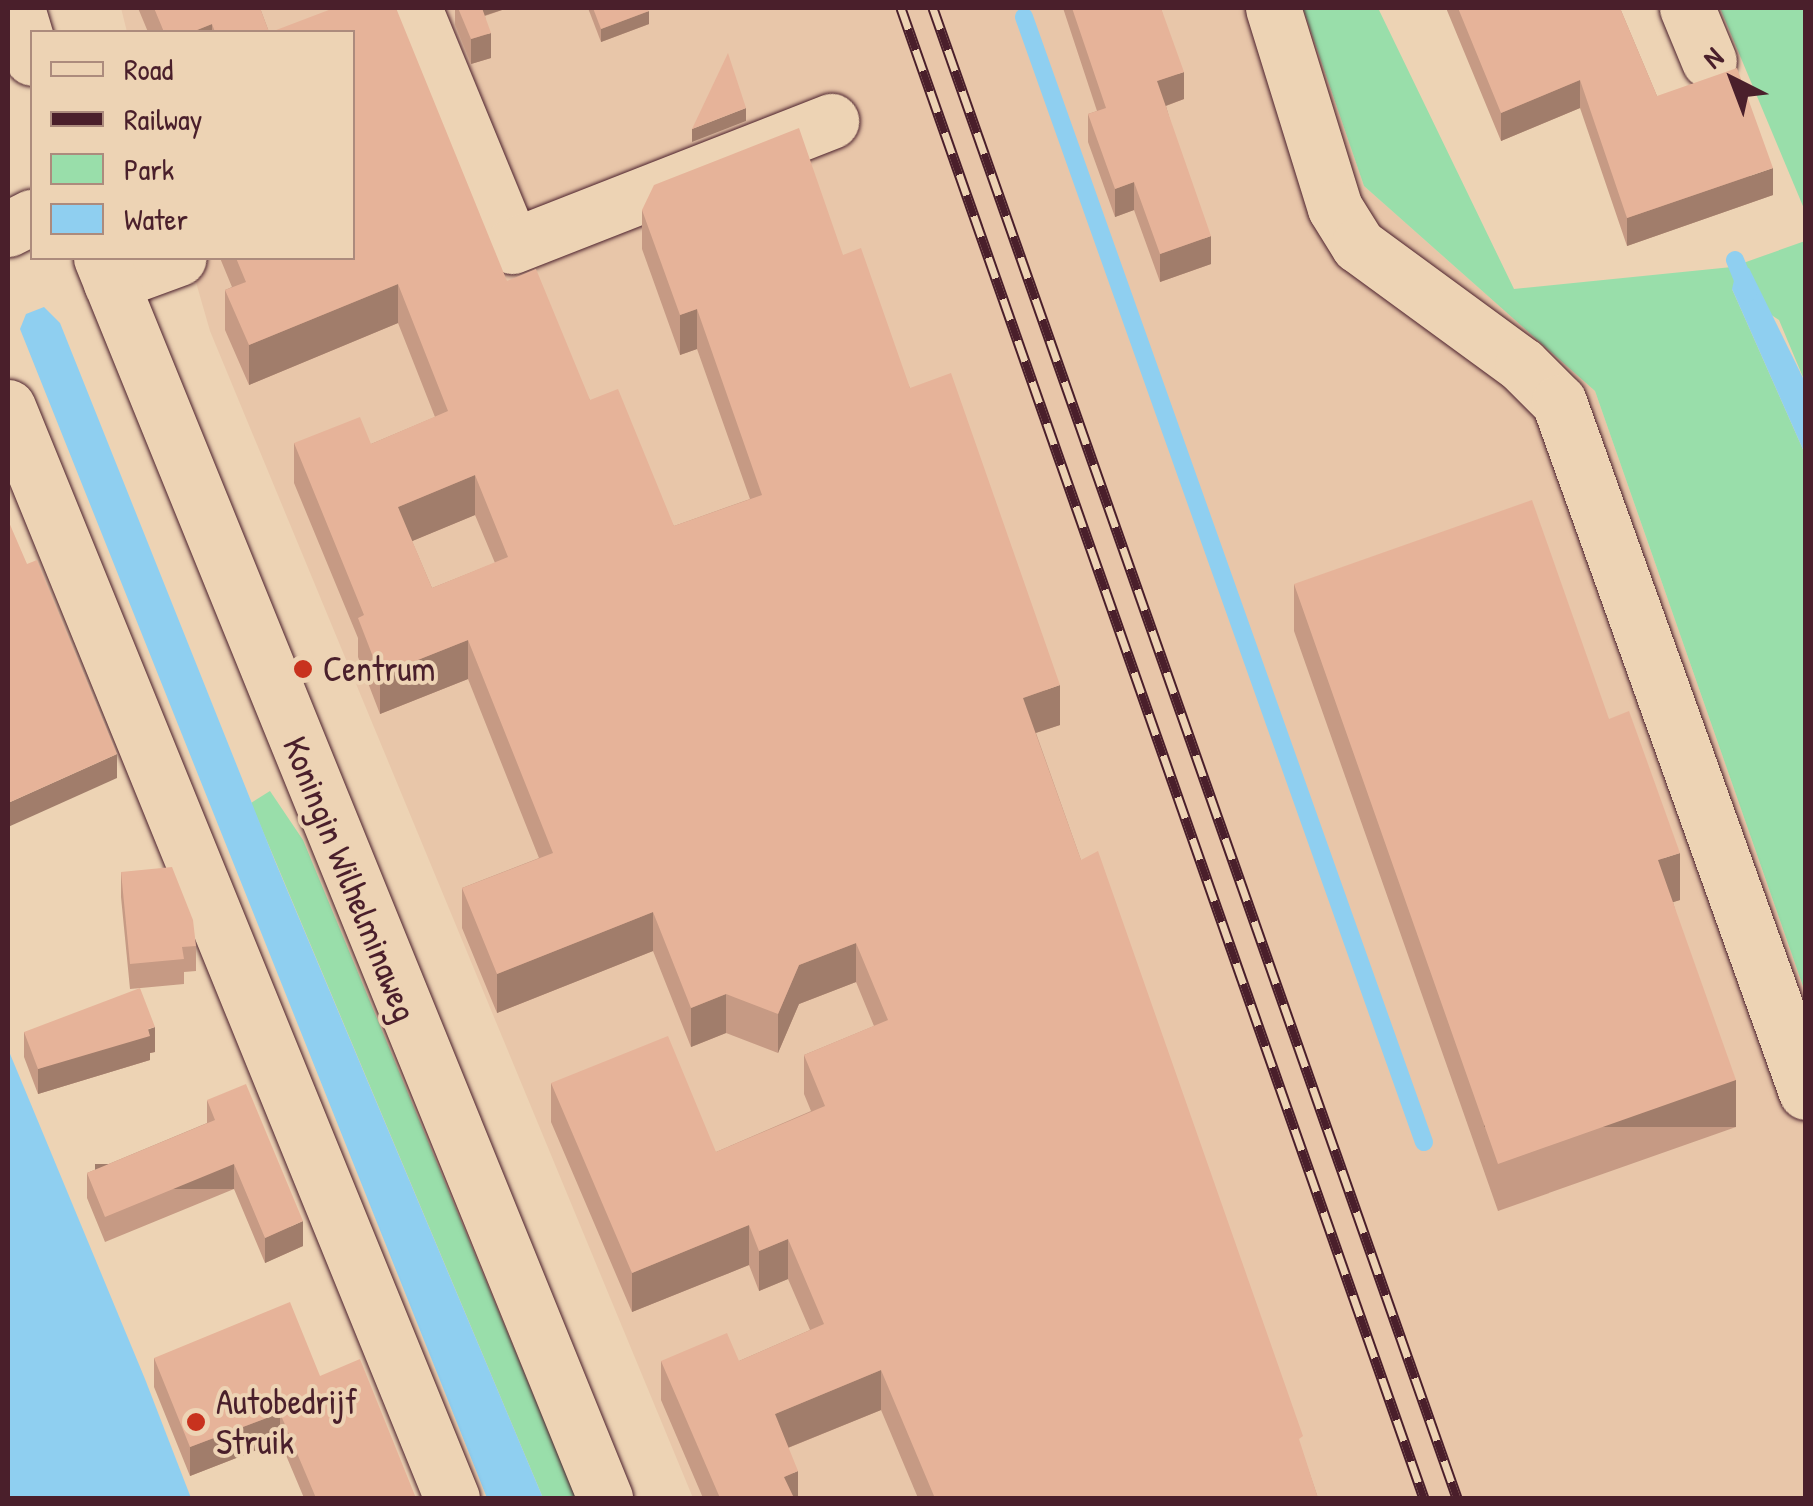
<!DOCTYPE html>
<style>
body{margin:0}
#map{position:relative;width:1813px;height:1506px;overflow:hidden;background:#edd3b4;font-family:"Patrick Hand",sans-serif}
div>[style]{position:absolute}
[style*='--x']{left:calc(var(--x)*1px);top:calc(var(--y)*1px);width:calc(var(--w)*1px);rotate:calc(var(--a)*1deg)}
.built>*{inset:0;background:#e8c6a9}
.green>*{inset:0;background:#99deaa}
.water>*{inset:0;background:#8fcff0}
.stream>*{height:18px;margin:-9px;padding:0 9px;transform-origin:9px;border-radius:9px;background:#8fcff0}
.roads{filter:drop-shadow(0 0 2px #4a1f2b) drop-shadow(0 0 2px #4a1f2b)}
.minor>*{height:55px;margin:-27.5px;padding:0 27.5px;transform-origin:27.5px;border-radius:27.5px;background:#edd3b4}
.major>*{height:55px;margin:-27.5px;padding:0 27.5px;transform-origin:27.5px;border-radius:27.5px;background:#edd3b4}
.rail>*{height:11px;margin-top:-5.5px;transform-origin:0;background:repeating-linear-gradient(90deg,#edd3b4 0 22px,#4a1f2b 0 44px);box-sizing:border-box;border-block:2px solid #4a1f2b}
.wall>*{inset:0;background:#c69a84}
.shaded-wall>*{inset:0;background:#a17d6b;transform-origin:0 0}
.building>*{inset:0;background:#e6b399}
.dots>*{width:28px;height:28px;translate:-50% -50%;box-sizing:border-box;border:5px solid #edd3b4;border-radius:50%}
span{translate:-50% -50%;white-space:nowrap;text-align:center;line-height:1.15;-webkit-text-stroke:8px #edd3b4;paint-order:stroke}
.poi-label{font-size:35px;color:#4a1f2b}
.left{translate:0 -50%;text-align:left}
.street-label{font-size:35px;color:#4a1f2b}
.frame{position:absolute;inset:0;border:10px solid #4a1f2b;pointer-events:none}
.legend{position:absolute;left:30px;top:30px;width:325px;height:230px;box-sizing:border-box;background:#edd3b4;border:2px solid #ac8b7d;margin:0;padding:12px 18px;list-style:none;font-size:30px;color:#4a1f2b}
.legend li{display:flex;align-items:center;gap:20px;height:50px}
.legend b{width:50px;border:2px solid #ac8b7d}
.north{position:absolute;left:1683px;top:30px;width:100px;height:100px;-webkit-text-stroke:8px #edd3b4;paint-order:stroke;rotate:318deg;font-size:28px;font-weight:700;line-height:40px;text-align:center;color:#4a1f2b}
.north::after{content:'';display:block;margin:auto;width:35px;height:45px;background:#4a1f2b;clip-path:polygon(50% 0,100% 100%,50% 72%,0 100%)}
</style>
<div id="map">
<div class="built">
<i style="clip-path:polygon(121px 8px,1303px 8px,1364px 186px,1595px 391px,1805px 992px,1805px 1498px,693px 1498px,210px 331px,189px 258px,352px 258px,352px 32px,127px 32px)"></i>
</div>
<div class="green">
<i style="clip-path:polygon(1303px 8px,1378px 8px,1514px 289px,1732px 267px,1805px 241px,1805px 382px,1779px 320px,1732px 289px,1805px 454px,1805px 992px,1595px 391px,1364px 186px)"></i>
<i style="clip-path:polygon(1720px 8px,1805px 8px,1805px 211px)"></i>
<i style="clip-path:polygon(270px 791px,303px 840px,576px 1498px,543px 1498px,251px 803px)"></i>
</div>
<div class="water">
<i style="clip-path:polygon(1749px 268px,1805px 382px,1805px 454px,1732px 289px,1736px 272px)"></i>
<i style="clip-path:polygon(44px 307px,60px 323px,275px 861px,543px 1498px,487px 1498px,20px 329px,26px 314px)"></i>
<i style="clip-path:polygon(8px 1049px,145px 1379px,191px 1498px,8px 1498px)"></i>
</div>
<div class="stream">
<i style="--x:1024;--y:17;--w:1194;--a:70.43"></i>
<i style="--x:1735;--y:260;--w:35;--a:68"></i>
</div>
<div class="roads">
<div class="minor">
<i style="--x:414;--y:8;--w:257;--a:67.6"></i>
<i style="--x:512;--y:246;--w:343;--a:-21.4"></i>
<i style="--x:1273;--y:8;--w:209;--a:72.8"></i>
<i style="--x:1335;--y:208;--w:44;--a:58.1"></i>
<i style="--x:1358;--y:245;--w:203;--a:36.2"></i>
<i style="--x:1522;--y:365;--w:52;--a:45"></i>
<i style="--x:1559;--y:402;--w:733;--a:70.3"></i>
<i style="--x:1687;--y:8;--w:57;--a:67.5"></i>
<i style="--x:8;--y:229;--w:27;--a:-27"></i>
<i style="--x:111;--y:283;--w:72;--a:-20.2"></i>
<i style="--x:8;--y:407;--w:1178;--a:67.86"></i>
</div>
<div class="major">
<i style="--x:17;--y:8;--w:52;--a:73.3"></i>
<i style="--x:101;--y:258;--w:1339;--a:67.88"></i>
</div>
</div>
<div class="rail">
<i style="--x:901;--y:8;--w:1579;--a:70.66"></i>
<i style="--x:933;--y:8;--w:1579;--a:70.62"></i>
</div>
<div class="wall">
<i style="clip-path:polygon(138px 8px,260px 8px,269px 32px,148px 32px)"></i>
<i style="clip-path:polygon(455px 8px,508px 8px,485px 16px,491px 58px,471px 64px,455px 25px)"></i>
<i style="clip-path:polygon(588px 8px,647px 8px,649px 24px,601px 42px)"></i>
<i style="clip-path:polygon(1063px 8px,1161px 8px,1184px 99px,1166px 106px,1211px 264px,1160px 282px,1134px 210px,1115px 217px,1088px 142px,1088px 114px,1097px 111px)"></i>
<i style="clip-path:polygon(1446px 8px,1620px 8px,1657px 96px,1773px 195px,1627px 246px,1580px 108px,1501px 141px)"></i>
<i style="clip-path:polygon(evenodd,642px 210px,843px 255px,910px 388px,1060px 725px,1036px 733px,1081px 860px,1303px 1454px,1318px 1498px,918px 1498px,881px 1410px,788px 1448px,798px 1498px,703px 1498px,661px 1400px,661px 1361px,739px 1361px,810px 1330px,788px 1279px,759px 1291px,749px 1265px,632px 1312px,551px 1122px,551px 1083px,716px 1152px,811px 1111px,804px 1094px,804px 1055px,874px 1026px,856px 982px,799px 1004px,778px 1053px,726px 1033px,691px 1047px,653px 951px,497px 1013px,462px 928px,462px 888px,539px 858px,468px 679px,380px 714px,358px 657px,358px 638px,294px 483px,294px 443px,371px 444px,435px 417px,398px 323px,249px 385px,225px 330px,225px 290px,232px 287px,220px 258px,352px 258px,507px 281px,590px 400px,674px 526px,750px 499px,697px 349px,680px 355px,642px 249px,642px 210px,475px 515px,495px 563px,432px 588px,412px 541px,475px 515px)"></i>
<i style="clip-path:polygon(1294px 584px,1609px 719px,1680px 900px,1673px 902px,1736px 1127px,1498px 1211px,1294px 631px)"></i>
<i style="clip-path:polygon(121px 872px,196px 946px,196px 971px,184px 972px,184px 984px,130px 989px,121px 897px)"></i>
<i style="clip-path:polygon(24px 1032px,155px 1052px,150px 1053px,150px 1060px,38px 1094px,24px 1057px)"></i>
<i style="clip-path:polygon(207px 1100px,303px 1246px,265px 1263px,234px 1189px,105px 1242px,87px 1198px,87px 1173px,207px 1123px)"></i>
<i style="clip-path:polygon(154px 1358px,320px 1376px,416px 1498px,304px 1498px,280px 1441px,190px 1476px,154px 1387px)"></i>
</div>
<div class="shaded-wall">
<i style="clip-path:polygon(477px 8px,508px 8px,477px 18px)"></i>
<i style="clip-path:polygon(649px 11px,649px 24px,601px 42px,601px 29px)"></i>
<i style="clip-path:polygon(212px 24px,212px 32px,192px 32px)"></i>
<i style="clip-path:polygon(491px 33px,491px 58px,471px 64px,471px 39px)"></i>
<i style="clip-path:polygon(1184px 72px,1184px 99px,1157px 109px,1157px 81px)"></i>
<i style="clip-path:polygon(1580px 80px,1580px 108px,1501px 141px,1501px 113px)"></i>
<i style="clip-path:polygon(746px 108px,746px 121px,692px 142px,692px 129px)"></i>
<i style="clip-path:polygon(1773px 168px,1773px 195px,1627px 246px,1627px 218px)"></i>
<i style="clip-path:polygon(1134px 182px,1134px 210px,1115px 217px,1115px 189px)"></i>
<i style="clip-path:polygon(1211px 236px,1211px 264px,1160px 282px,1160px 254px)"></i>
<i style="clip-path:polygon(398px 284px,398px 323px,249px 385px,249px 345px)"></i>
<i style="clip-path:polygon(697px 309px,697px 349px,680px 355px,680px 315px)"></i>
<i style="clip-path:polygon(475px 475px,475px 515px,398px 547px,398px 507px)"></i>
<i style="clip-path:polygon(468px 640px,468px 679px,380px 714px,380px 675px)"></i>
<i style="clip-path:polygon(1060px 685px,1060px 725px,1023px 737px,1023px 698px)"></i>
<i style="clip-path:polygon(117px 754px,117px 778px,8px 827px,8px 803px)"></i>
<i style="clip-path:polygon(1680px 853px,1680px 900px,1658px 907px,1658px 860px)"></i>
<i style="clip-path:polygon(653px 912px,653px 951px,497px 1013px,497px 974px)"></i>
<i style="clip-path:polygon(856px 943px,856px 982px,799px 1004px,778px 1053px,778px 1014px,799px 965px)"></i>
<i style="clip-path:polygon(726px 994px,726px 1033px,691px 1047px,691px 1008px)"></i>
<i style="clip-path:polygon(155px 1027px,155px 1052px,150px 1053px,150px 1060px,38px 1094px,38px 1069px)"></i>
<i style="left:1736px;top:1080px;width:47px;height:252px;rotate:90deg"></i>
<i style="left:234px;top:1164px;width:25px;height:139px;rotate:90deg"></i>
<i style="clip-path:polygon(303px 1221px,303px 1246px,265px 1263px,265px 1238px)"></i>
<i style="clip-path:polygon(749px 1225px,749px 1265px,632px 1312px,632px 1273px)"></i>
<i style="clip-path:polygon(788px 1239px,788px 1279px,759px 1291px,759px 1251px)"></i>
<i style="clip-path:polygon(881px 1370px,881px 1410px,775px 1453px,775px 1414px)"></i>
<i style="clip-path:polygon(280px 1413px,280px 1441px,190px 1476px,190px 1447px)"></i>
<i style="clip-path:polygon(798px 1471px,798px 1498px,784px 1498px,784px 1477px)"></i>
</div>
<div class="building">
<i style="clip-path:polygon(154px 8px,260px 8px,269px 32px,215px 32px,212px 24px,192px 32px,164px 32px)"></i>
<i style="clip-path:polygon(evenodd,334px 8px,396px 8px,507px 281px,536px 269px,590px 400px,618px 389px,674px 526px,762px 495px,697px 309px,680px 315px,642px 210px,654px 185px,799px 128px,843px 255px,861px 248px,910px 388px,951px 373px,1060px 685px,1023px 698px,1081px 860px,1098px 851px,1303px 1436px,1299px 1439px,1318px 1498px,928px 1498px,934px 1496px,881px 1370px,775px 1414px,798px 1471px,784px 1477px,794px 1498px,720px 1498px,661px 1361px,727px 1333px,739px 1361px,824px 1324px,788px 1239px,759px 1251px,749px 1225px,632px 1273px,551px 1083px,668px 1036px,716px 1152px,825px 1106px,804px 1055px,888px 1020px,856px 943px,799px 965px,778px 1014px,726px 994px,691px 1008px,653px 912px,497px 974px,462px 888px,553px 853px,468px 640px,380px 675px,358px 618px,364px 615px,294px 443px,360px 417px,371px 444px,448px 411px,398px 284px,249px 345px,225px 290px,246px 282px,236px 258px,352px 258px,352px 32px,271px 32px,334px 8px,475px 475px,508px 557px,432px 588px,398px 507px,475px 475px)"></i>
<i style="clip-path:polygon(458px 8px,482px 8px,491px 33px,471px 39px)"></i>
<i style="clip-path:polygon(593px 8px,647px 8px,649px 11px,601px 29px)"></i>
<i style="clip-path:polygon(1072px 8px,1161px 8px,1184px 72px,1157px 81px,1211px 236px,1160px 254px,1134px 182px,1115px 189px,1088px 114px,1106px 108px)"></i>
<i style="clip-path:polygon(1458px 8px,1620px 8px,1657px 96px,1737px 68px,1773px 168px,1627px 218px,1580px 80px,1501px 113px)"></i>
<i style="clip-path:polygon(728px 53px,746px 108px,692px 129px)"></i>
<i style="clip-path:polygon(1532px 500px,1609px 719px,1629px 711px,1680px 853px,1658px 860px,1736px 1080px,1498px 1164px,1294px 584px)"></i>
<i style="clip-path:polygon(8px 520px,27px 564px,37px 560px,117px 754px,8px 803px)"></i>
<i style="clip-path:polygon(172px 867px,193px 920px,196px 946px,182px 947px,184px 959px,130px 964px,121px 872px)"></i>
<i style="clip-path:polygon(140px 988px,155px 1027px,148px 1029px,150px 1036px,38px 1069px,24px 1032px)"></i>
<i style="clip-path:polygon(246px 1084px,303px 1221px,265px 1238px,234px 1164px,105px 1217px,87px 1173px,215px 1120px,207px 1100px)"></i>
<i style="clip-path:polygon(290px 1302px,320px 1376px,360px 1359px,416px 1498px,316px 1498px,280px 1413px,190px 1447px,154px 1358px)"></i>
</div>
<div class="dots">
<i style="left:303px;top:669px;background:#c8321e"></i>
<i style="left:196px;top:1422px;background:#c8321e"></i>
</div>
<div class="poi-label">
<span class="left" style="left:323px;top:669px">Centrum</span>
<span class="left" style="left:216px;top:1422px">Autobedrijf<br>Struik</span>
</div>
<div class="street-label">
<span style="left:350px;top:879px;rotate:68deg">Koningin Wilhelminaweg</span>
</div>
<div class="frame"></div>
<ul class="legend">
<li><b style="height:12px;background:#edd3b4"></b>Road</li>
<li><b style="height:12px;background:#4a1f2b"></b>Railway</li>
<li><b style="height:28px;background:#99deaa"></b>Park</li>
<li><b style="height:28px;background:#8fcff0"></b>Water</li>
</ul>
<div class="north">N</div>
</div>
